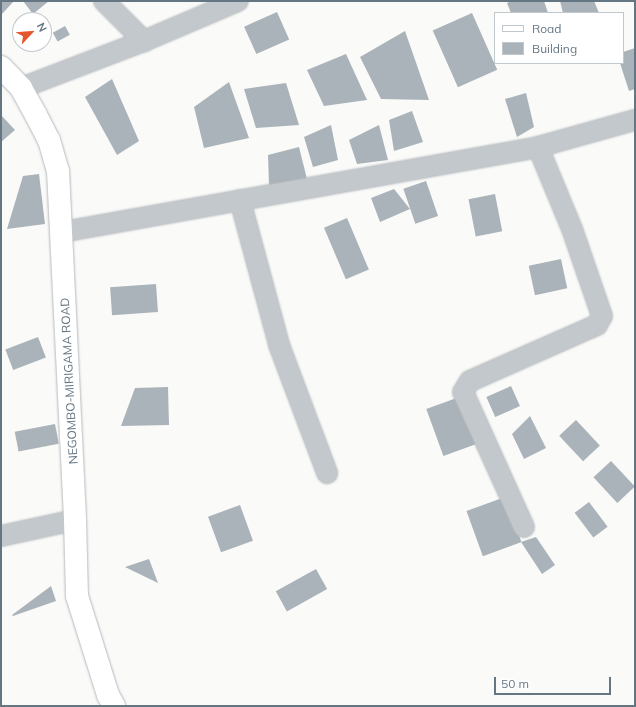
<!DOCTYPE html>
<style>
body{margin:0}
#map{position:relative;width:636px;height:707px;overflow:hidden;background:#fafaf8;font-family:Mulish,sans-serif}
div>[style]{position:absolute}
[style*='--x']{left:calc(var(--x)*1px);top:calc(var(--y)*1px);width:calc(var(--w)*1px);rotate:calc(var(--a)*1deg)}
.building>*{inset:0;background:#aab3b9;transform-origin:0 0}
.roads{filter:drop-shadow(0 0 1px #b5babe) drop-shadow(0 0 1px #b5babe)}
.minor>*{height:20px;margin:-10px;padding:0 10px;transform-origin:10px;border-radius:10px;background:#c3c8cc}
.major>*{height:22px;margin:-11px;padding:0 11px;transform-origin:11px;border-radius:11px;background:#fff}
span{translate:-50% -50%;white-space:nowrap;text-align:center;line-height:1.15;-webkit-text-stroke:4px #fff;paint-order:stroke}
.street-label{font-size:12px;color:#657683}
.frame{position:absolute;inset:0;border:2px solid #657683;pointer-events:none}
.legend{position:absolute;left:494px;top:12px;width:130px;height:52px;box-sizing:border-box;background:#fff;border:1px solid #c1c8cd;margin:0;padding:5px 7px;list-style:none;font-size:12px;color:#657683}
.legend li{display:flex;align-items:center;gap:8px;height:20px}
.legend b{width:20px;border:1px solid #c1c8cd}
.north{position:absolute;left:12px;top:12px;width:40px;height:40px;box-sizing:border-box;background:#fff;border:1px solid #c1c8cd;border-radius:50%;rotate:64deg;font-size:11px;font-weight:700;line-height:16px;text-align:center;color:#657683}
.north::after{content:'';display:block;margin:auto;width:14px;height:18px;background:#e4572e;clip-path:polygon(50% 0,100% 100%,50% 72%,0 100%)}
.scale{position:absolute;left:494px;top:677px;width:117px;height:18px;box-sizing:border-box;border:2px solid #657683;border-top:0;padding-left:5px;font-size:12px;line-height:14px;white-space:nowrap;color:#657683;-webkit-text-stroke:3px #fff;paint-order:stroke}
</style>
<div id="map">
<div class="building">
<i style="clip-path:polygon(1px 1px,14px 1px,2px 14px,1px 13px)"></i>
<i style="clip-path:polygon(23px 1px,49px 1px,33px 14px)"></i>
<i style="clip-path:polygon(512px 1px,544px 1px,548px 13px,511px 13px,507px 3px)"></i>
<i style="clip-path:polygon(560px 1px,594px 1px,599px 13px,563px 13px)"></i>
<i style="left:277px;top:12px;width:30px;height:36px;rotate:66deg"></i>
<i style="left:472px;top:13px;width:62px;height:43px;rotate:66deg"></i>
<i style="left:65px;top:26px;width:10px;height:14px;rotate:61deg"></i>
<i style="clip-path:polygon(405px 31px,429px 100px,381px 99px,360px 57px)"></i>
<i style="clip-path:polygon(635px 48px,635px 89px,629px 91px,620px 63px,623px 63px,623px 52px)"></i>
<i style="clip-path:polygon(346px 54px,367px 100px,324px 106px,307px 70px)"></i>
<i style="clip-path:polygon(112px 79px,139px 141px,117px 155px,85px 97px)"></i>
<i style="clip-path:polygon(229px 82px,249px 138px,204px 148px,194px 107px)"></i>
<i style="clip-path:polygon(286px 83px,299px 125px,256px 128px,244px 89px)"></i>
<i style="clip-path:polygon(526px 93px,534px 127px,517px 137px,505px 99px)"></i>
<i style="clip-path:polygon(412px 111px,423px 142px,394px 151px,389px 120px)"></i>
<i style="clip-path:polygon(1px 115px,15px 130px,1px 142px)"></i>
<i style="clip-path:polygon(331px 125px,338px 160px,313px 167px,304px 137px)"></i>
<i style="clip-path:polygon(379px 125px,388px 160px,357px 164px,349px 140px)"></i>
<i style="clip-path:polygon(299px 147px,308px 183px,269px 185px,268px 155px)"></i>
<i style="clip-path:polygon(39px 174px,45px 224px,7px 229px,23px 176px)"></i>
<i style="left:426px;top:181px;width:37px;height:24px;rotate:71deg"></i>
<i style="clip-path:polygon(394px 189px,410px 209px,380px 222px,371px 198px)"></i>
<i style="left:495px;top:194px;width:38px;height:27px;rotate:79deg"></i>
<i style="left:347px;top:218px;width:56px;height:25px;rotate:67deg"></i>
<i style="left:561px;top:259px;width:30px;height:33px;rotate:78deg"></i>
<i style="left:156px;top:284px;width:28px;height:46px;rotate:86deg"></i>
<i style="left:38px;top:337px;width:22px;height:35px;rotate:69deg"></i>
<i style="left:511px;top:386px;width:22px;height:27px;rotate:66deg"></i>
<i style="clip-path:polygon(168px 387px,169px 425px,121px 426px,135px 388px)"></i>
<i style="left:462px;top:396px;width:50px;height:38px;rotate:70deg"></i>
<i style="clip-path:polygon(530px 416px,546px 448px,524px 459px,512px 434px)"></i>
<i style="left:576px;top:420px;width:35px;height:23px;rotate:47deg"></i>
<i style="left:55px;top:424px;width:20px;height:41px;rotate:79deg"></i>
<i style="left:611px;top:461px;width:35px;height:24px;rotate:47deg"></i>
<i style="left:505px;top:497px;width:48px;height:41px;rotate:70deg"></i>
<i style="left:589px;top:502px;width:31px;height:18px;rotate:53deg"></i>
<i style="left:240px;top:505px;width:38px;height:34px;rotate:70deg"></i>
<i style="clip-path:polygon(536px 537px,555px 565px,542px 574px,521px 542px)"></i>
<i style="clip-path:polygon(149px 559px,158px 583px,125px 567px)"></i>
<i style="left:316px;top:569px;width:23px;height:46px;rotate:61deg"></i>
<i style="clip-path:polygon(51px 586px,56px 601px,13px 616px,12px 615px)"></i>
</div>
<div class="roads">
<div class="minor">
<i style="--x:104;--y:1;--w:57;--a:45"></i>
<i style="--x:21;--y:88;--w:132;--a:-20.9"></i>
<i style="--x:144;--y:41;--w:102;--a:-23.1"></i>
<i style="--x:240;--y:200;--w:150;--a:74.9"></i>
<i style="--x:279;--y:345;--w:137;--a:69.4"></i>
<i style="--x:62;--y:232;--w:484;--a:-10.1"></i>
<i style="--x:538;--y:147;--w:101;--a:-15.6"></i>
<i style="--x:524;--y:527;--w:148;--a:-114.3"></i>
<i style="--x:463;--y:392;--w:13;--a:-58"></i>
<i style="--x:470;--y:381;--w:139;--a:-23.8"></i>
<i style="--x:597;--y:325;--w:10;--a:-61"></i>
<i style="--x:602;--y:316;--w:92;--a:-109"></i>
<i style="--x:572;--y:229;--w:89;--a:-112.5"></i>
<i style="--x:1;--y:536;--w:76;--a:-12.2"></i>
</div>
<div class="major">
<i style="--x:1;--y:67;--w:29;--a:46"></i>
<i style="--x:21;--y:88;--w:31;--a:61"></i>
<i style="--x:36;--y:115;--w:28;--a:63"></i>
<i style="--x:49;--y:140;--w:32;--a:74"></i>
<i style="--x:58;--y:171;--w:349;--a:87.2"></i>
<i style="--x:75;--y:520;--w:76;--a:88.5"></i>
<i style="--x:77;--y:596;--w:104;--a:72.6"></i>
<i style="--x:108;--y:695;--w:13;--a:61"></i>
</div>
</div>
<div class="street-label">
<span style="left:69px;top:381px;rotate:-93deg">NEGOMBO-MIRIGAMA ROAD</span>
</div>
<div class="frame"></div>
<ul class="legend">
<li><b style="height:5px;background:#fff"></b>Road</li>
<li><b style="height:11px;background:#aab3b9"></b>Building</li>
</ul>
<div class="north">N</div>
<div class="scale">50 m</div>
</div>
